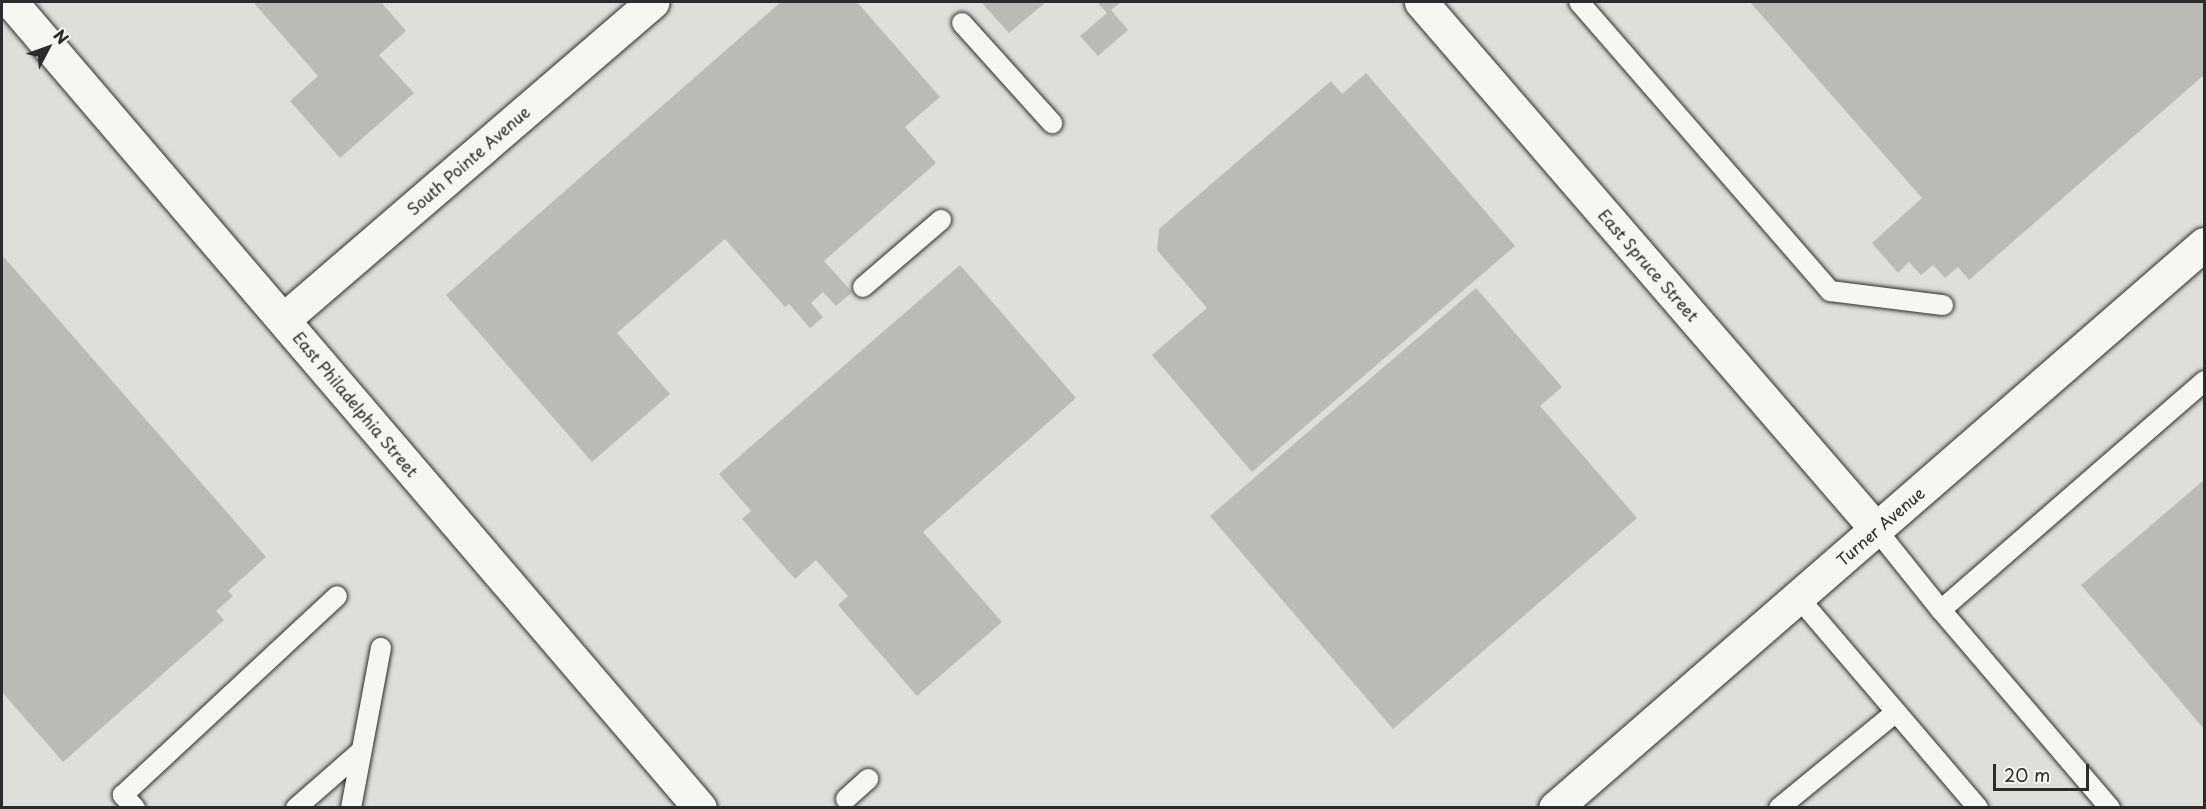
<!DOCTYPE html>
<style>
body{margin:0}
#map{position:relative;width:2206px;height:809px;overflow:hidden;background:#eeeeea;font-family:"Playpen Sans",sans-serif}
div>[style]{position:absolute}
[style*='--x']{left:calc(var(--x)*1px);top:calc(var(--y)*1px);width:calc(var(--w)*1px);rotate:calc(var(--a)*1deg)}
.built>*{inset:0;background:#dededb;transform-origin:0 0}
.building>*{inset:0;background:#babab7}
.roads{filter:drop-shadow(0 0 2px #2b2b2b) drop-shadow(0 0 2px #2b2b2b)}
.service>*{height:20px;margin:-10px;padding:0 10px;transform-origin:10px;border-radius:10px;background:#f6f6f2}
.minor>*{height:33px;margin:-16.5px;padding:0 16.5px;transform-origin:16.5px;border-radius:16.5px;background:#f6f6f2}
.tertiary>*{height:33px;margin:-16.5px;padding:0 16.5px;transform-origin:16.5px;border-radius:16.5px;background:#f6f6f2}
span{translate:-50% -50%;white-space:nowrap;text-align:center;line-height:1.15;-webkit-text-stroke:5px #f6f6f2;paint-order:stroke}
.street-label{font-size:16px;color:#2b2b2b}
.frame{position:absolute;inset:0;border:3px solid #2b2b2b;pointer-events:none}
.north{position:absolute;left:18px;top:18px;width:60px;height:60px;-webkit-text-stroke:4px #f6f6f2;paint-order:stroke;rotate:49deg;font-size:16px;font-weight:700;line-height:24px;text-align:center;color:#2b2b2b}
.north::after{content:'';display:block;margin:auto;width:21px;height:27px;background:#2b2b2b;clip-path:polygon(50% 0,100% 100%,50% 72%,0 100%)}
.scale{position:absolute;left:1993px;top:764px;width:96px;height:27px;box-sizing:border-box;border:3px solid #2b2b2b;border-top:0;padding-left:8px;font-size:18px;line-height:21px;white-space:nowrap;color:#2b2b2b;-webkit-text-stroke:4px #f6f6f2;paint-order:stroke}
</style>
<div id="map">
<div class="built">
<i style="left:2px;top:2px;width:2202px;height:805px"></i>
</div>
<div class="building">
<i style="clip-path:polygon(253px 2px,381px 2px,406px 31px,379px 55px,414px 93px,340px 158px,290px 101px,318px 76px)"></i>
<i style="clip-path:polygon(781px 2px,857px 2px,940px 97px,905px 127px,936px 163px,824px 261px,852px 292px,836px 306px,823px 292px,811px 303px,823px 317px,810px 328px,789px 304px,785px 307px,725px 239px,617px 333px,670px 394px,592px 462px,446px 295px)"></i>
<i style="clip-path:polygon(981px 2px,1046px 2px,1009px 33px)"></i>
<i style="clip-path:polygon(1097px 2px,1121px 2px,1111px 10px,1128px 30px,1098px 56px,1080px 36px,1107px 13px)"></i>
<i style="clip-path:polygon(1750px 2px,2204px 2px,2204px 75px,1969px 280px,1958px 267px,1945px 278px,1933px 265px,1921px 275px,1909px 262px,1898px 273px,1872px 243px,1922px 198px)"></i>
<i style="clip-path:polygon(1366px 73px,1515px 246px,1252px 472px,1152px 355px,1207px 308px,1157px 250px,1159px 229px,1331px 81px,1342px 94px)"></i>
<i style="clip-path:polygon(2px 255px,266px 557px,228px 591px,233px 596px,216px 611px,224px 620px,63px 762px,2px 692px)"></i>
<i style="clip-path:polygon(960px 265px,1076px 398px,923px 532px,1002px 622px,917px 696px,838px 605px,848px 596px,816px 560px,795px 579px,742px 519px,751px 511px,719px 474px)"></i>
<i style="clip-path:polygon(1476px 288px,1562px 387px,1540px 406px,1637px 518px,1393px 729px,1210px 516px)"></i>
<i style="clip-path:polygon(2204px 480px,2204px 729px,2081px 585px)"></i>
</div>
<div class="roads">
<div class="service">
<i style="--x:1579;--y:2;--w:383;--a:49"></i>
<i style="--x:1830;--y:291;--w:114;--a:7.1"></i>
<i style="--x:962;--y:23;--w:135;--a:48"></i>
<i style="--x:863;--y:287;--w:103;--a:-40.7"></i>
<i style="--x:1876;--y:529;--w:104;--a:51.3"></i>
<i style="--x:1798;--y:597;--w:277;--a:49.5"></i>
<i style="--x:846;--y:799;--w:30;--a:-42"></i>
<i style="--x:135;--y:808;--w:18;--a:-133"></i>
<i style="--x:123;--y:795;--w:292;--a:-42.9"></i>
<i style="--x:296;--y:808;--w:85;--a:-41.2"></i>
<i style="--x:351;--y:808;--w:163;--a:-79.4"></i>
<i style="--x:1779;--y:808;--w:151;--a:-39.4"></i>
<i style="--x:2110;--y:808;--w:260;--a:-130.5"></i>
<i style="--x:1941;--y:610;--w:349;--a:-41"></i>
</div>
<div class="minor">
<i style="--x:1421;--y:2;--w:696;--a:49.19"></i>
<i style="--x:284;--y:319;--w:486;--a:-40.7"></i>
<i style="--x:1555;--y:808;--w:860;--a:-40.99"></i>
</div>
<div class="tertiary">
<i style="--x:11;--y:2;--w:1060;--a:49.47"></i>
</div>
</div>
<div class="street-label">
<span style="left:468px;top:160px;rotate:-41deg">South Pointe Avenue</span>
<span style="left:1649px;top:265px;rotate:49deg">East Spruce Street</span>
<span style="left:356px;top:404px;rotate:50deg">East Philadelphia Street</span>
<span style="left:1880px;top:526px;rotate:-41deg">Turner Avenue</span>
</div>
<div class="frame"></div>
<div class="north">N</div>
<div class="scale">20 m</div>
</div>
